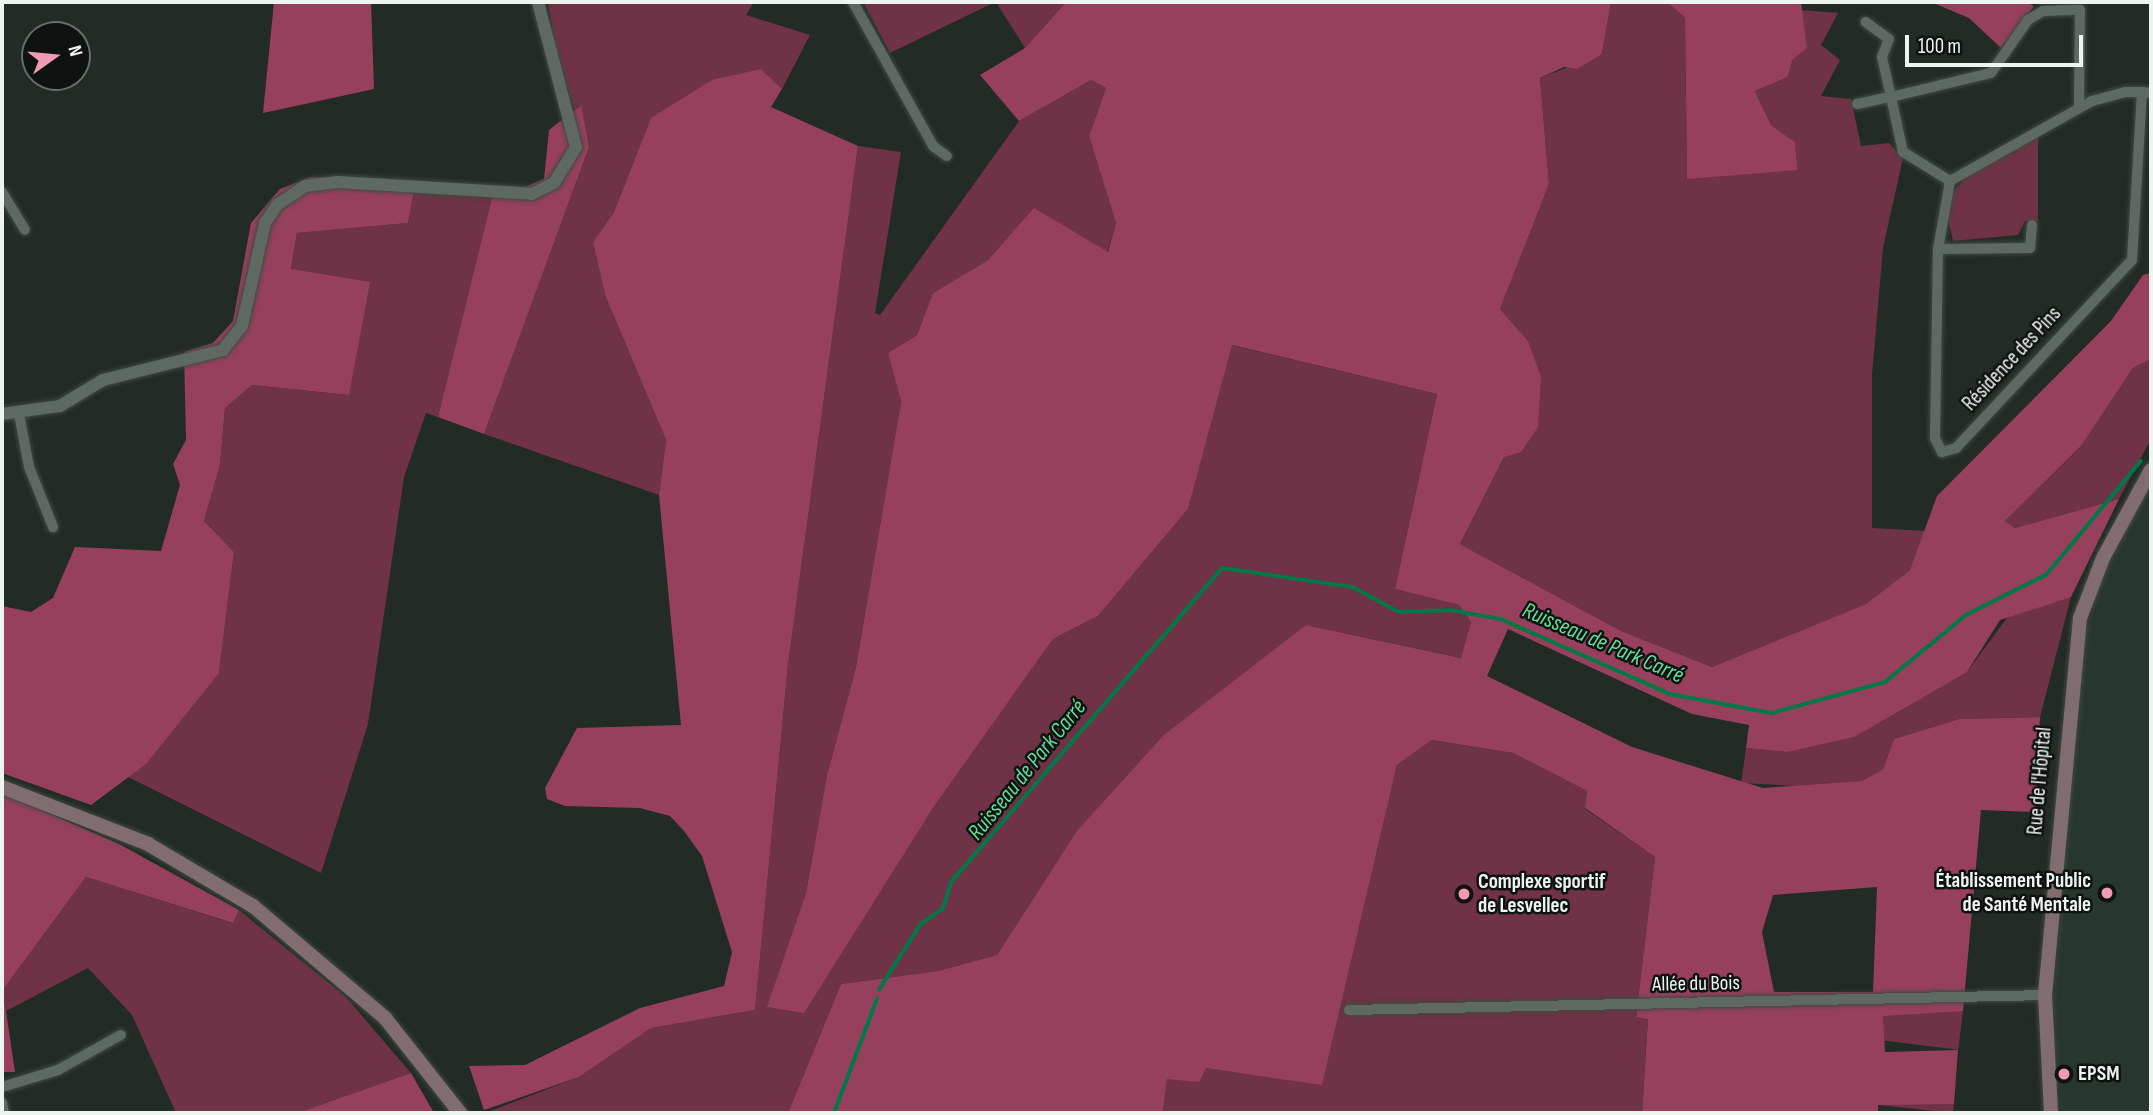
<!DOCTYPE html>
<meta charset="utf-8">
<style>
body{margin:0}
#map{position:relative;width:2153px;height:1115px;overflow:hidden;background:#222b25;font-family:"Sofia Sans Condensed",sans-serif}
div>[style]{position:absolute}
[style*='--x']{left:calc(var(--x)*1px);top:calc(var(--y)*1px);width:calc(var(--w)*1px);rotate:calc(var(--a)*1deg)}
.built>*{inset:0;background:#28372d}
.green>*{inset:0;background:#6f3246;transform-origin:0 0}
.forest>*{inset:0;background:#97405e}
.stream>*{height:3.5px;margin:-1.75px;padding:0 1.75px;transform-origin:1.75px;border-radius:1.75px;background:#007847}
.roads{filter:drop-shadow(0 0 2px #414944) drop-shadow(0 0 2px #414944)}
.minor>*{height:10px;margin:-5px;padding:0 5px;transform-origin:5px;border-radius:5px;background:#5e6962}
.tertiary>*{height:12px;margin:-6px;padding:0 6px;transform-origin:6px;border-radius:6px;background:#5e6962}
.secondary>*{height:14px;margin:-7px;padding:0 7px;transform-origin:7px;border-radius:7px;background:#816d71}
.dots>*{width:19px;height:19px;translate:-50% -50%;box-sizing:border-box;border:4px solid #0e1210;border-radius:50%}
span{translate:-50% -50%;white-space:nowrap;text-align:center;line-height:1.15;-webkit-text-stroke:5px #0e1210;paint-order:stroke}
.street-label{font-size:21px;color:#eef4f0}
.poi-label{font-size:21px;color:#eef4f0;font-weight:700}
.right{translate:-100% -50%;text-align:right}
.left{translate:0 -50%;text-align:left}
.water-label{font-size:23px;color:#60df9b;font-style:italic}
.frame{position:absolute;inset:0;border:4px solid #eef4f0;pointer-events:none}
.north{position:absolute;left:21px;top:21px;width:70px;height:70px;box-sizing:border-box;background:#0e1210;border:2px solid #686c6a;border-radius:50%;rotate:75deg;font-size:19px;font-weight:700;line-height:28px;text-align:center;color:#eef4f0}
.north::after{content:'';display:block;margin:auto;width:24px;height:32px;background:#f19ab3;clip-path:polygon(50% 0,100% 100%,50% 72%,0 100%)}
.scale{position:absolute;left:1905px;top:35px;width:178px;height:32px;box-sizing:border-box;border:4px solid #eef4f0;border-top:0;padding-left:9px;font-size:21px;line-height:24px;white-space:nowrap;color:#eef4f0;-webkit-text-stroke:5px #0e1210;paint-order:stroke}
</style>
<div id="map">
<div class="built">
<i style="clip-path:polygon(2151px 485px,2151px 1113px,2061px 1113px,2054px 997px,2084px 642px,2100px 581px)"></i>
</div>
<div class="green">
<i style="clip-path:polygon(548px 2px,754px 2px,746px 15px,810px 35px,782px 89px,761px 69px,651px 118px,614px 212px,593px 242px,605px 295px,666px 440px,659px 495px,484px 434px,589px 147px,580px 105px,574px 110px,555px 48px)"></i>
<i style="clip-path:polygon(863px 2px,995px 2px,890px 53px)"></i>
<i style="clip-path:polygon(996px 2px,1066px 2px,1025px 48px)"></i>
<i style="clip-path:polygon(1611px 2px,1667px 2px,1685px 18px,1687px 178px,1795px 142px,1771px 125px,1755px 91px,1788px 77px,1791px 60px,1807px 48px,1801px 10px,1838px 13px,1821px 45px,1840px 60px,1821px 96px,1851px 99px,1861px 146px,1889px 143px,1903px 158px,1883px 248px,1872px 375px,1872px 528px,1927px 531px,1910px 570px,1866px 604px,1712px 667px,1621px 631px,1460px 544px,1504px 457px,1528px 341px,1500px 309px,1549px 184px,1540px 78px,1602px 54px)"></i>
<i style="clip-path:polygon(1091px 80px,1106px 88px,1089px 136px,1116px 223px,1107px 253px,1034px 209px,988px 260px,933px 293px,917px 335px,888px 353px,901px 402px,856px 667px,827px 775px,806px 893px,768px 1007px,804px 1012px,933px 808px,1053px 639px,1098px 616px,1188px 509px,1231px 345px,1437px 394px,1395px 589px,1459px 605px,1471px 622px,1462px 658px,1306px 625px,1076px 832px,997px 955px,938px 971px,841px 984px,788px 1113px,485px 1113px,579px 1077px,651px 1028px,755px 1010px,788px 665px,858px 146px,901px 152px,875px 313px,880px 315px,1019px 121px)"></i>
<i style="clip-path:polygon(2038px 135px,2038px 221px,2025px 221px,2018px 235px,1953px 241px,1946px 210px,1954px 191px,1967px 176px)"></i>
<i style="clip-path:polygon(416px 181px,495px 185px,438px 417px,426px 413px,404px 477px,368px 724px,321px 873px,128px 777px,219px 673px,234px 552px,204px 521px,220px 465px,225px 408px,252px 385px,348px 395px,291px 269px,297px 233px,408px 223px)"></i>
<i style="clip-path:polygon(2151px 359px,2151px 439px,2119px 499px,2015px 528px,2005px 521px,2082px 445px,2133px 368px)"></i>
<i style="clip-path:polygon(2071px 597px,2040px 717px,1959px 719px,1894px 739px,1883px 769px,1862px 781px,1816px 787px,1741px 783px,1746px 748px,1787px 752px,1918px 698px,1967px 672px,2012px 611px)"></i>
<i style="clip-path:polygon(1432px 740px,1513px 753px,1587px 791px,1585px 809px,1655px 857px,1636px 1017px,1648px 1018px,1642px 1113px,1163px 1113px,1167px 1079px,1206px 1068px,1322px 1084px,1397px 765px)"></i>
<i style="clip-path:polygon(86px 877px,232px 923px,239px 910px,346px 997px,411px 1073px,297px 1113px,176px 1113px,132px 1015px,88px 968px,6px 1011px,2px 991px)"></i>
<i style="left:1963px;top:1011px;width:39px;height:80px;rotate:97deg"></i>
<i style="left:1954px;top:1104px;width:9px;height:76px;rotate:96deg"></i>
</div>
<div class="forest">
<i style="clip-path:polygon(274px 2px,371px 2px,374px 89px,263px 113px)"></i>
<i style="clip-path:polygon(evenodd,1066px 2px,1611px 2px,1602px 54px,1577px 69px,1564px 67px,1540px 78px,1549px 184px,1500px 309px,1528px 341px,1541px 377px,1538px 427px,1521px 452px,1504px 457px,1460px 544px,1621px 631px,1712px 667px,1866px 604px,1910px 570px,1937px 496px,2111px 321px,2143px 275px,2151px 273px,2151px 359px,2133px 368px,2082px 445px,2005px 521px,2015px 528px,2119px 499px,2071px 597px,2000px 620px,1967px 672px,1854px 737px,1787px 752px,1746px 748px,1749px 725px,1692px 714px,1508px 629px,1487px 676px,1632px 747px,1763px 788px,1862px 781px,1883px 769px,1894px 739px,1959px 719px,2040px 717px,2036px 812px,1981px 810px,1963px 1011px,1883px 1016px,1885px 1052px,1958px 1050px,1954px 1104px,1878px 1105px,1878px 1113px,1642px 1113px,1648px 1019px,1636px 1017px,1655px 857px,1585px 808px,1587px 791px,1513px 753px,1432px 740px,1397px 765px,1322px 1085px,1206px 1068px,1199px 1082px,1167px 1079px,1163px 1113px,788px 1113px,841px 984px,938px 971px,997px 955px,1076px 832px,1164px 735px,1306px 625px,1461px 658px,1471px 622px,1459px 605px,1395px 589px,1437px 394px,1232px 345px,1188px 509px,1098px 616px,1053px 639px,933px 808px,804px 1013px,767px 1007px,806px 893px,827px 775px,856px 667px,901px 402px,888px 353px,917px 335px,933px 293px,988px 260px,1034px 208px,1108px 252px,1116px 223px,1089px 136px,1106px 88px,1091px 80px,1019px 121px,980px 75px,1025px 48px,1066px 2px,1877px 887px,1873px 992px,1774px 992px,1762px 932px,1773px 895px,1877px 887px)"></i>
<i style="clip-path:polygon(1667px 2px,1801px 2px,1807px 48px,1792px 60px,1788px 77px,1755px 91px,1771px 125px,1795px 142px,1797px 170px,1687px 179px,1685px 18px)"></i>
<i style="clip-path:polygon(1931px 2px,2026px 2px,2034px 6px,2001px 48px,1969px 18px)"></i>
<i style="clip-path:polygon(761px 69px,782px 89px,771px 107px,858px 146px,788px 665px,755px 1010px,651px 1028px,579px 1077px,484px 1110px,469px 1066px,525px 1065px,640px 1008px,724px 986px,732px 952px,702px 856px,684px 831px,670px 816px,640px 808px,565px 806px,547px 799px,545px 788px,577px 728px,681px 725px,659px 495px,666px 440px,605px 295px,593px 242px,614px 212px,651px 118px,712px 80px)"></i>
<i style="clip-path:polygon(581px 105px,589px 147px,484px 434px,438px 417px,495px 185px,525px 187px,544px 179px,549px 130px)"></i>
<i style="clip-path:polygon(311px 177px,416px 181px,408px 223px,297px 233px,291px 269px,370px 282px,349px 395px,252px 385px,225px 408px,220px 465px,204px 521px,234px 552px,219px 673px,146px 764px,91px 805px,2px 773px,2px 606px,31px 612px,53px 598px,75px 547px,161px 551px,180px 485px,173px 464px,186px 440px,184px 352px,213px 343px,233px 321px,251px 223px,280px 189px)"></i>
<i style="clip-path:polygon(2px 793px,119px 844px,239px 910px,233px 923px,86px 877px,2px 991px)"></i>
<i style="clip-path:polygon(2px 993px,6px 1011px,15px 1072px,2px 1072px)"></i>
<i style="clip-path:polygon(411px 1073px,434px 1113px,297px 1113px,317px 1106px)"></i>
</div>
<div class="stream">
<i style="--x:879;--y:990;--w:77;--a:-57.8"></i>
<i style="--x:920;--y:925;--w:29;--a:-36"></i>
<i style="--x:943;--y:908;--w:28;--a:-72"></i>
<i style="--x:952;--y:881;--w:413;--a:-49.2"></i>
<i style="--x:1222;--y:568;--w:132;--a:8.3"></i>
<i style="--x:1353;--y:587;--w:52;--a:28.5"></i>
<i style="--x:1399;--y:612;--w:51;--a:-2.2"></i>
<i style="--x:1450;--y:610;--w:52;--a:10"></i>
<i style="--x:1501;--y:619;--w:185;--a:23.9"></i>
<i style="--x:1670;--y:694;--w:104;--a:10.6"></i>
<i style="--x:1772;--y:713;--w:117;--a:-15.3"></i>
<i style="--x:1885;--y:682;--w:105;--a:-39.6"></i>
<i style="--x:1966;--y:615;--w:89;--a:-26.6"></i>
<i style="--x:2046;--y:575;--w:148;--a:-50.2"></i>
<i style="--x:834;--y:1113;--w:122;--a:-69.3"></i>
</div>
<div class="roads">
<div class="minor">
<i style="--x:853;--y:2;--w:165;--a:60.9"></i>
<i style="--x:933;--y:146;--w:17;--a:36"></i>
<i style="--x:2142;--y:92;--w:168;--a:93.4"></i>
<i style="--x:2132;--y:260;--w:258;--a:133.1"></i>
<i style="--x:1956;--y:448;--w:15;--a:164"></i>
<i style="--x:1942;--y:452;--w:16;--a:-117"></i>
<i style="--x:1935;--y:438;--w:189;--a:-89.1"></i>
<i style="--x:1938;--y:249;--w:69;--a:-80"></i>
<i style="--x:1950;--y:181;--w:163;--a:-29.4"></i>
<i style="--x:2092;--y:101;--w:35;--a:-15"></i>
<i style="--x:2126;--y:92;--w:16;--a:0"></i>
<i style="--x:2142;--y:92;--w:9;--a:6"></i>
<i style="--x:1857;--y:104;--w:35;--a:-12"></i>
<i style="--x:1891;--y:97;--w:41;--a:-102.7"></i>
<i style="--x:1882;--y:57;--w:19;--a:-69"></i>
<i style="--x:1889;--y:39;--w:29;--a:-144"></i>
<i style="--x:1950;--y:181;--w:55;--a:-148.3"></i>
<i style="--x:1903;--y:152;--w:56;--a:-102.3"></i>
<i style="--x:1891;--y:97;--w:103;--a:-13.5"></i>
<i style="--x:1991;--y:73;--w:65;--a:-55.1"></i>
<i style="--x:2028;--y:20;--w:17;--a:-31"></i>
<i style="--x:2043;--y:11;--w:37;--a:-2"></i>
<i style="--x:2080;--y:10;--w:98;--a:90.6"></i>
<i style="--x:2;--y:192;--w:44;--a:58.8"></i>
<i style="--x:1938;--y:249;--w:92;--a:-0.6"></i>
<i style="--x:2030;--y:248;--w:23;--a:-85"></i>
<i style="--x:19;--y:414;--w:54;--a:79.3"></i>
<i style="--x:29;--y:467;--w:65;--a:68.2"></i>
<i style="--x:1349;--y:1010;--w:696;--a:-1.23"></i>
<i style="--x:2;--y:1087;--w:59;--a:-16.9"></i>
<i style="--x:58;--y:1070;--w:72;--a:-29.1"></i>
<i style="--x:2;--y:1103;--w:10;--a:79"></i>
</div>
<div class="tertiary">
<i style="--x:2;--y:414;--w:59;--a:-7.9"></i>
<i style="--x:60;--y:406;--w:50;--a:-31.2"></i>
<i style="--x:103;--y:380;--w:124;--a:-14"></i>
<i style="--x:223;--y:350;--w:31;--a:-52"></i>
<i style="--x:242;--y:326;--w:106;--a:-77.4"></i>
<i style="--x:265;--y:223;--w:22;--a:-56"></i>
<i style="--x:277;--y:205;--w:34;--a:-34"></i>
<i style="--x:305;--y:186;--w:33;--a:-7"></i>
<i style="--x:338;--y:182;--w:194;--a:3.5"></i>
<i style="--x:532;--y:194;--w:25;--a:-27"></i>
<i style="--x:554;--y:183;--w:42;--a:-58.6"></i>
<i style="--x:576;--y:147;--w:150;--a:-104.7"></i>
</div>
<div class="secondary">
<i style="--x:2;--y:787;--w:157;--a:21.3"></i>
<i style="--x:148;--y:844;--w:122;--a:30.6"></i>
<i style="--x:253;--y:906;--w:173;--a:40.3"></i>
<i style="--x:385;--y:1018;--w:121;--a:51.7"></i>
<i style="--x:2051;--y:1113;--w:118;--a:-92.9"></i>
<i style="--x:2045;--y:995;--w:379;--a:-84.7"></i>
<i style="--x:2080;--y:618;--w:64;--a:-69"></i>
<i style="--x:2103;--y:558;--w:100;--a:-61.4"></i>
</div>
</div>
<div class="dots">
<i style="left:2107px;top:893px;background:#f19ab3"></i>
<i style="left:1464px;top:894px;background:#f19ab3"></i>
<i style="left:2064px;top:1074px;background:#f19ab3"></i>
</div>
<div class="street-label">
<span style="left:2012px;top:359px;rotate:-47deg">Résidence des Pins</span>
<span style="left:2040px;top:781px;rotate:-85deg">Rue de l'Hôpital</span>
<span style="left:1696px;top:984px;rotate:-1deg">Allée du Bois</span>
</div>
<div class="poi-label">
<span class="right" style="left:2091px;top:893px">Établissement Public<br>de Santé Mentale</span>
<span class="left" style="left:1478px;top:894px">Complexe sportif<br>de Lesvellec</span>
<span class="left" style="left:2078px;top:1074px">EPSM</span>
</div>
<div class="water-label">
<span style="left:1603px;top:643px;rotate:23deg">Ruisseau de Park Carré</span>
<span style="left:1027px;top:770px;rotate:-51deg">Ruisseau de Park Carré</span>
</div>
<div class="frame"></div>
<div class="north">N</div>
<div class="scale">100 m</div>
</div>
